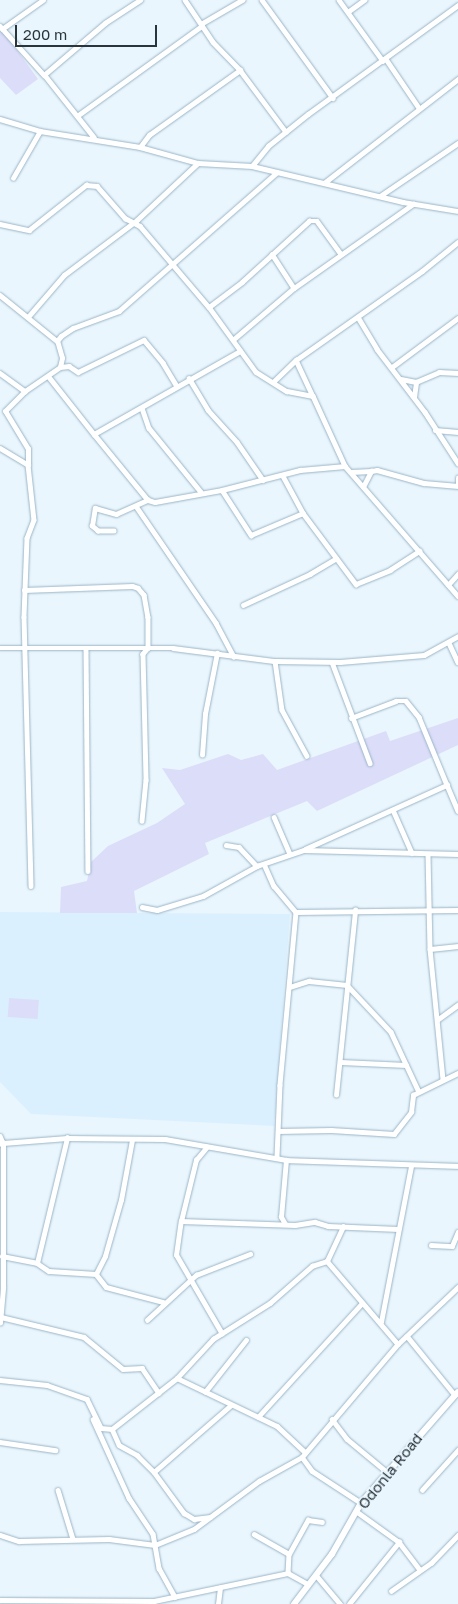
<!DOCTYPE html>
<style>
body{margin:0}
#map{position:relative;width:458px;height:1604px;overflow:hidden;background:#eaf6fd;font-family:"Golos Text",sans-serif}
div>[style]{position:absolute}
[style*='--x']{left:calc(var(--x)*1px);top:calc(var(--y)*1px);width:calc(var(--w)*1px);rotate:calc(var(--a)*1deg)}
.built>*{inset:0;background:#dbf0fe}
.green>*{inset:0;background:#dcddf9;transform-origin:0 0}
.roads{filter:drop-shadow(0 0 1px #9ab5c8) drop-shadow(0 0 1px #9ab5c8)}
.street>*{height:4.5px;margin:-2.25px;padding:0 2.25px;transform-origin:2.25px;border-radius:2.25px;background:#fff}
.secondary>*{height:6px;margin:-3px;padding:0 3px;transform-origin:3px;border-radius:3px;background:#fff}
span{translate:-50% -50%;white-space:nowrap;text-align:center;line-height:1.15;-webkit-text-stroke:4px #eaf6fd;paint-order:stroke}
.street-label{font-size:15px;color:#29343b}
.scale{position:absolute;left:15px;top:25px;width:142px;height:22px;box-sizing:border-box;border:2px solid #29343b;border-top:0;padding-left:6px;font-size:15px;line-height:18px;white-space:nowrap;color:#29343b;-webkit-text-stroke:4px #eaf6fd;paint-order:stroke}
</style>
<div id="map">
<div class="built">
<i style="clip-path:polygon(0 912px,290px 914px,274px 1126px,31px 1114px,0 1082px)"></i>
</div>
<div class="green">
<i style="clip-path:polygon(0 27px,38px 79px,16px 95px,0 78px)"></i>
<i style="clip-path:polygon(458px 718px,458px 745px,317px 811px,307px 801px,205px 843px,209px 854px,134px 891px,137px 913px,60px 913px,61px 887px,87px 881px,91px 862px,108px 846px,157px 823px,185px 804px,162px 768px,180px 770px,228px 754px,241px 760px,263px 754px,277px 770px,386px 731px,390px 741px)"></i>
<i style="left:9px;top:998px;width:30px;height:19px;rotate:4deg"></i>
</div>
<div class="roads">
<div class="street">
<i style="--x:185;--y:0;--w:50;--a:56.3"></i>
<i style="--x:213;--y:42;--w:39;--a:46"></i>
<i style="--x:240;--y:70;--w:77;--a:53.4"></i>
<i style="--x:262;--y:0;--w:121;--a:54.1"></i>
<i style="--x:339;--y:0;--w:75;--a:54.2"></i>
<i style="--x:349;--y:11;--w:19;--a:-36"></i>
<i style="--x:201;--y:24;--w:48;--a:-30.3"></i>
<i style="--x:0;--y:26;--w:66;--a:48.1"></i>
<i style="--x:2;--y:29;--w:50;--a:-35.3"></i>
<i style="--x:386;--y:59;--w:59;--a:56"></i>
<i style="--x:77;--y:116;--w:154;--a:-35.8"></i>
<i style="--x:0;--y:119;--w:42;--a:16.7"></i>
<i style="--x:40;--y:131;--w:101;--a:9.1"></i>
<i style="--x:140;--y:147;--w:60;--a:15.4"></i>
<i style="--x:198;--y:163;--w:54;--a:3.2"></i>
<i style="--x:252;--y:166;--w:155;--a:13.4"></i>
<i style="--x:403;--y:202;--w:56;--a:9.3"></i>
<i style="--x:94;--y:138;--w:80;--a:-128.4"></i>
<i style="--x:44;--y:75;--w:80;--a:-40.4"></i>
<i style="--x:105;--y:23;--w:42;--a:-33.3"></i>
<i style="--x:140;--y:147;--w:15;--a:-53"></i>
<i style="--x:149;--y:135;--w:112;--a:-35.5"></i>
<i style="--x:252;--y:166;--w:26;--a:-51"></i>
<i style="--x:268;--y:146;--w:51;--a:-38.7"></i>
<i style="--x:308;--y:114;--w:185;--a:-36"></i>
<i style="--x:13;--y:178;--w:54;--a:-60.1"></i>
<i style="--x:324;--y:183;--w:170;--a:-37.8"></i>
<i style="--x:380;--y:196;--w:94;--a:-34.2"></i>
<i style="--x:0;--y:224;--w:30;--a:12"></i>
<i style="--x:29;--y:230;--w:73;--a:-38.3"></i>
<i style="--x:86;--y:185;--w:11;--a:5"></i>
<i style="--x:97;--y:186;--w:43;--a:48.8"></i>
<i style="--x:125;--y:218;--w:17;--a:28"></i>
<i style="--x:140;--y:226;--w:106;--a:49.6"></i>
<i style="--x:209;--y:307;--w:80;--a:54.1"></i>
<i style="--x:256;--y:372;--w:36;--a:32"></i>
<i style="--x:287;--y:391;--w:26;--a:11"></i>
<i style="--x:313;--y:396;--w:77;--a:65.4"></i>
<i style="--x:345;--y:466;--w:172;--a:49"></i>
<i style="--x:272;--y:254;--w:40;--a:57.1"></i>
<i style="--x:0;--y:295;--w:73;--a:38.9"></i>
<i style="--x:209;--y:307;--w:41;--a:-37.1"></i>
<i style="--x:242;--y:282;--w:91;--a:-42.3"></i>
<i style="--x:309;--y:221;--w:8;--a:0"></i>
<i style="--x:317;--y:221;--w:41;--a:54"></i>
<i style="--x:28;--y:317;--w:55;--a:-49.4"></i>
<i style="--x:64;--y:275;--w:91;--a:-37"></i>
<i style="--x:137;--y:220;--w:83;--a:-43.1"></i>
<i style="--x:358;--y:317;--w:37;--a:59"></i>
<i style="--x:377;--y:349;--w:79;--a:52.7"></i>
<i style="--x:425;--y:412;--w:61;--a:57.1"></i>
<i style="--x:234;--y:339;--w:79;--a:-40.4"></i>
<i style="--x:294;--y:288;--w:146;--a:-35.2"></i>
<i style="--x:296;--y:360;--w:40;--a:65"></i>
<i style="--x:60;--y:367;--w:9;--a:-6"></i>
<i style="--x:69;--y:366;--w:11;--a:34"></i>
<i style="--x:78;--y:372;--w:73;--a:-25.9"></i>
<i style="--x:144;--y:340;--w:30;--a:50"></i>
<i style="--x:163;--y:363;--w:26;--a:59"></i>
<i style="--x:392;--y:367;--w:82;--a:-36.6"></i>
<i style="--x:0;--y:373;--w:31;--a:36"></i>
<i style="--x:49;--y:377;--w:73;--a:51.7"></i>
<i style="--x:94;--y:434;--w:168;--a:-29.6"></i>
<i style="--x:189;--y:378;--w:37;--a:59"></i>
<i style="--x:208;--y:410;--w:43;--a:47.8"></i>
<i style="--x:237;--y:442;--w:46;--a:55.6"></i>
<i style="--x:401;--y:379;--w:15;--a:11"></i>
<i style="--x:416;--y:382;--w:25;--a:-23"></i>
<i style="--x:439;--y:372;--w:19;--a:3"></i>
<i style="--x:273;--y:382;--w:32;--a:-44"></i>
<i style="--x:296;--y:360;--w:154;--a:-35.2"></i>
<i style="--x:422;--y:271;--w:46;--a:-38.9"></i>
<i style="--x:414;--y:397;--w:15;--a:-82"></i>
<i style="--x:142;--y:408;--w:21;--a:71"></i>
<i style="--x:149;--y:428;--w:82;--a:50.9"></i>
<i style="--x:435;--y:430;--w:23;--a:5"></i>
<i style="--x:94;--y:434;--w:85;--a:50.7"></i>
<i style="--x:0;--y:448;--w:33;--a:31"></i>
<i style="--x:28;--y:465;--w:55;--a:83.8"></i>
<i style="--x:34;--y:520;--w:19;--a:111"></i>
<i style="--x:27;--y:538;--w:79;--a:92.2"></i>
<i style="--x:24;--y:617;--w:269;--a:88.5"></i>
<i style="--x:28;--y:465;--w:16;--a:-90"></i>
<i style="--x:28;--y:449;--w:44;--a:-121.2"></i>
<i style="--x:5;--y:411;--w:28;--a:-45"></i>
<i style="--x:25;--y:391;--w:42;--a:-34.4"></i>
<i style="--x:60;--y:367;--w:9;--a:-77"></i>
<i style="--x:62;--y:358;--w:18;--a:-106"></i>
<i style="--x:57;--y:341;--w:6;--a:-51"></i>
<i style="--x:61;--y:336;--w:14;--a:-34"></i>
<i style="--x:73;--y:328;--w:49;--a:-20.3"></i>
<i style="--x:119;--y:311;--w:210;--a:-41.3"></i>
<i style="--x:351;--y:472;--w:20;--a:-3"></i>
<i style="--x:283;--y:476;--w:42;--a:61.6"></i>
<i style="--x:303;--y:513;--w:89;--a:53.3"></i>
<i style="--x:356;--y:584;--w:37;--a:-22"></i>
<i style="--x:390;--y:570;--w:35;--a:-33"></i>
<i style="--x:458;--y:486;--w:8;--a:-90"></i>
<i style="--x:363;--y:487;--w:18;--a:-63"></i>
<i style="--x:371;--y:471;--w:6;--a:-9"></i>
<i style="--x:377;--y:470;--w:49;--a:15.5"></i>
<i style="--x:424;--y:483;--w:34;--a:5"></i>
<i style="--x:222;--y:490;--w:54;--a:57.2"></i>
<i style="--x:251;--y:535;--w:56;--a:-22.9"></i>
<i style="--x:136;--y:506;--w:142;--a:55.6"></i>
<i style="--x:216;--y:623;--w:38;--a:62"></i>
<i style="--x:114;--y:531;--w:16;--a:180"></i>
<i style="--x:98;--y:531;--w:8;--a:-140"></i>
<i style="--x:92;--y:526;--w:18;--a:-81"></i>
<i style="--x:95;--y:508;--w:22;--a:16"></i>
<i style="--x:116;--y:514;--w:35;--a:-24"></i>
<i style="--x:148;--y:500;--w:7;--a:16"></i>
<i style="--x:155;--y:502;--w:68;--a:-10.2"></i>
<i style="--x:222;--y:490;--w:81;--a:-14.4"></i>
<i style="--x:300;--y:470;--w:45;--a:-5.1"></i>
<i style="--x:448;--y:585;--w:15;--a:-48"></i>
<i style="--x:24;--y:590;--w:108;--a:-2.1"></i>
<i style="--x:132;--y:586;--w:6;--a:18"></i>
<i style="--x:138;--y:588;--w:9;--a:49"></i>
<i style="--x:144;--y:595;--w:22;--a:80"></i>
<i style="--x:148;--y:617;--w:31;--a:90"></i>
<i style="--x:148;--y:648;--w:8;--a:130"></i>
<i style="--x:143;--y:654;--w:126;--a:88.6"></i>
<i style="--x:146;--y:780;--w:41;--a:95.6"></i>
<i style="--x:243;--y:605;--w:74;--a:-24.8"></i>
<i style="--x:310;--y:574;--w:29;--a:-31"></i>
<i style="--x:449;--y:643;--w:21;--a:65"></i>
<i style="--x:0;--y:648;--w:173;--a:0"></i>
<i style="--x:173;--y:648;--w:103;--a:7.3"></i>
<i style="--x:275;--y:661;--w:65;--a:0.9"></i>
<i style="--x:340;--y:662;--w:84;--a:-4.8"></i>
<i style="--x:424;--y:655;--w:39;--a:-29"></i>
<i style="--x:86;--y:648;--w:223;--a:89.5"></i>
<i style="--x:275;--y:661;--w:49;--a:81.9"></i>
<i style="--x:282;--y:710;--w:52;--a:61.5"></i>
<i style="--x:332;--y:662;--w:108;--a:69.4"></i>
<i style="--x:351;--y:718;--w:48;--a:-20.7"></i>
<i style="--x:396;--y:701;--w:10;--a:0"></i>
<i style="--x:406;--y:701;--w:21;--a:51"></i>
<i style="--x:419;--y:717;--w:74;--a:67.6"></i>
<i style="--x:202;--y:755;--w:41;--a:-85.8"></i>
<i style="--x:205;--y:714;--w:62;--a:-78.9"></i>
<i style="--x:393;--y:810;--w:47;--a:66.2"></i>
<i style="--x:274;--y:817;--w:40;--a:66.6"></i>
<i style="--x:226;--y:845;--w:13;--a:9"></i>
<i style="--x:239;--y:847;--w:26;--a:47"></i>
<i style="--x:305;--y:849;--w:156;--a:-24.3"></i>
<i style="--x:447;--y:785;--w:28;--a:67"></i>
<i style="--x:428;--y:854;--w:95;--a:88.8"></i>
<i style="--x:430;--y:949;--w:131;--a:84.3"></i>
<i style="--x:264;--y:864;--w:24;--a:66"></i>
<i style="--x:274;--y:886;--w:34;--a:50"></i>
<i style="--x:296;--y:912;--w:174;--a:95.3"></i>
<i style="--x:280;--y:1085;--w:73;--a:92.4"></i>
<i style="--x:142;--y:907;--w:15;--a:11"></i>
<i style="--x:157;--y:910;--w:48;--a:-16.9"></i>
<i style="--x:203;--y:896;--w:62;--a:-29.1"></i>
<i style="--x:257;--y:866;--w:50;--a:-18.8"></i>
<i style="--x:304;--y:850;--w:154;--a:1.5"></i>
<i style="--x:296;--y:912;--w:162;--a:-0.7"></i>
<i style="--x:430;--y:949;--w:28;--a:-6"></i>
<i style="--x:290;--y:987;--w:20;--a:-18"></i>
<i style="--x:309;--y:981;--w:38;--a:6"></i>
<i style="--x:347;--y:985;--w:64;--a:46.9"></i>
<i style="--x:391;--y:1032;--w:64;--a:65"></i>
<i style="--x:437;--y:1020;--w:26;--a:-36"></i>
<i style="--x:341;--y:1062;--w:65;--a:2.6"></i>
<i style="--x:336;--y:1095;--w:186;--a:-84.1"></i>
<i style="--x:278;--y:1131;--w:53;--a:-1.1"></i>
<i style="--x:331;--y:1130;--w:63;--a:3.6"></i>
<i style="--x:394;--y:1134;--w:28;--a:-52"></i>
<i style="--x:411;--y:1112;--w:17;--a:-83"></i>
<i style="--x:413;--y:1095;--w:50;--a:-26.1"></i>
<i style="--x:0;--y:1136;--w:8;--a:67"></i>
<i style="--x:3;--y:1143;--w:3;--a:162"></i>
<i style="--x:181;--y:1221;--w:63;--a:-76.2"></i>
<i style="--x:196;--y:1160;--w:17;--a:-50"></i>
<i style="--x:285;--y:1224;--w:8;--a:-120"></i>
<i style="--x:281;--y:1217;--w:57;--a:-85"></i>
<i style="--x:431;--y:1245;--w:21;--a:3"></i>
<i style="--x:452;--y:1246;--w:15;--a:-67"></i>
<i style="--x:2;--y:1256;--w:36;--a:11"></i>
<i style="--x:37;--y:1263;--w:14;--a:34"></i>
<i style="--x:49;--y:1271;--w:47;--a:3.7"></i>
<i style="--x:96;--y:1274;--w:20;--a:-63"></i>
<i style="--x:105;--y:1256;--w:58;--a:-74.1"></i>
<i style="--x:121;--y:1200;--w:61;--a:-79.6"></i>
<i style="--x:327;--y:1261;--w:109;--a:49.5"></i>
<i style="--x:37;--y:1263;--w:129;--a:-76.5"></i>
<i style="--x:96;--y:1274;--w:16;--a:52"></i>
<i style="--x:106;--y:1287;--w:59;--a:14.7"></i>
<i style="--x:1;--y:1317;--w:85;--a:13.5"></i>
<i style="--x:84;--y:1337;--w:50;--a:39.4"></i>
<i style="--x:123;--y:1369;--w:19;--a:-3"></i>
<i style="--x:142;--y:1368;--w:30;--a:56"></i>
<i style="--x:147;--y:1320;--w:67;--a:-42.6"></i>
<i style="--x:196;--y:1275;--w:58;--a:-21.3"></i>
<i style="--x:381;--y:1322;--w:159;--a:-79.1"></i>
<i style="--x:0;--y:1323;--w:36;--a:-85"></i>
<i style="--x:3;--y:1287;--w:144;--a:-90"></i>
<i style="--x:3;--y:1143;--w:64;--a:-4.5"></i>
<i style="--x:67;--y:1138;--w:98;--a:0.6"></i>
<i style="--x:165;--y:1139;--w:123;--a:9.8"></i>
<i style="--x:286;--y:1160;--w:172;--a:2"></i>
<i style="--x:222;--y:1334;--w:91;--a:-120.2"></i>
<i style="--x:176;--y:1255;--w:34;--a:-82"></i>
<i style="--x:181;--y:1221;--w:114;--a:2"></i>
<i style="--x:295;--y:1225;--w:20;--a:-9"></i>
<i style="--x:315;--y:1222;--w:14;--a:17"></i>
<i style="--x:328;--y:1226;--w:70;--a:2.5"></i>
<i style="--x:407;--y:1336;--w:76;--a:50.9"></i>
<i style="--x:177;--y:1378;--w:111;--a:25.6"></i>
<i style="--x:277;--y:1426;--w:38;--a:43"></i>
<i style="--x:0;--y:1380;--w:47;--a:6.1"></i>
<i style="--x:47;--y:1385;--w:42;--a:19.3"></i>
<i style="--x:87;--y:1399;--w:32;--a:64"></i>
<i style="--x:101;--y:1428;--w:11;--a:5"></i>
<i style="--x:112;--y:1429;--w:83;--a:-38.1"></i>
<i style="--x:177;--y:1378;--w:53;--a:-47.3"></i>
<i style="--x:213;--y:1339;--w:67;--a:-32.3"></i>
<i style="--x:270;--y:1303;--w:56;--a:-41.4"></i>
<i style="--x:312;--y:1266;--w:16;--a:-18"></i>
<i style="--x:327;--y:1261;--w:38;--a:-65"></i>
<i style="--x:205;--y:1392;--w:66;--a:-51.7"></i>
<i style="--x:258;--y:1417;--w:154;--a:-47.6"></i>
<i style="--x:93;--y:1419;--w:87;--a:65.5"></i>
<i style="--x:129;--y:1498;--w:43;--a:56.3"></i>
<i style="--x:153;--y:1534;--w:35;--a:80"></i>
<i style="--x:159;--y:1568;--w:33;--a:61"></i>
<i style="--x:332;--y:1419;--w:25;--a:53"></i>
<i style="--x:347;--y:1439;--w:52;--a:39.5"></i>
<i style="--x:112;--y:1429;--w:17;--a:66"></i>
<i style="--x:119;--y:1445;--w:21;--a:29"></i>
<i style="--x:137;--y:1455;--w:24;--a:45"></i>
<i style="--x:154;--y:1472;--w:51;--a:53.8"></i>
<i style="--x:184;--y:1513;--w:12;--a:31"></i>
<i style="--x:194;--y:1519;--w:16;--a:-7"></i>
<i style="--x:0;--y:1442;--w:56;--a:8.3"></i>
<i style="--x:302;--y:1457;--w:17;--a:54"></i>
<i style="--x:312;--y:1471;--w:59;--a:33.1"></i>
<i style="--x:154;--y:1472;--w:101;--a:-41"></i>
<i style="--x:58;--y:1490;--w:51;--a:73"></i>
<i style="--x:422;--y:1490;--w:54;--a:-48"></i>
<i style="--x:356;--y:1511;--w:53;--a:35.8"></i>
<i style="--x:399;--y:1542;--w:35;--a:53"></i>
<i style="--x:254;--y:1534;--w:40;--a:29.7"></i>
<i style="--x:289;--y:1554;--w:19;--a:93"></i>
<i style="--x:0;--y:1535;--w:20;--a:18"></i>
<i style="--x:19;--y:1541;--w:90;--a:-1.3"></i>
<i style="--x:109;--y:1539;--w:46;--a:7.4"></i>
<i style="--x:155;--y:1545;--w:42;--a:-22.3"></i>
<i style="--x:194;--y:1529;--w:81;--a:-36.4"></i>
<i style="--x:259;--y:1481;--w:49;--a:-29.2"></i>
<i style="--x:302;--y:1457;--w:148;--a:-49.7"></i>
<i style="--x:398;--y:1344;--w:83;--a:-43.5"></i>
<i style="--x:289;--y:1554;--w:39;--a:-61"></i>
<i style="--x:308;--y:1520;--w:14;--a:8"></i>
<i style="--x:316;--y:1575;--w:38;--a:50"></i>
<i style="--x:391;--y:1591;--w:49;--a:-35"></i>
<i style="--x:431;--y:1563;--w:39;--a:-46"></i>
<i style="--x:0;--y:1600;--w:154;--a:0.4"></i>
<i style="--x:154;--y:1601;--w:137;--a:-11.8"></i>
<i style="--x:288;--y:1573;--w:23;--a:29"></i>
<i style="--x:218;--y:1604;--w:16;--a:-83"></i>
<i style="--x:349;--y:1604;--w:80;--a:-51.1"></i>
</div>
<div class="secondary">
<i style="--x:294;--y:1604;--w:63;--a:-52.8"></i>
<i style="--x:332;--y:1554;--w:59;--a:-60.4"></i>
<i style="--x:361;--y:1503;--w:147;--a:-48.9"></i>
</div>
</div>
<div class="street-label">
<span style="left:390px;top:1471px;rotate:-51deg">Odonla Road</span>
</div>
<div class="scale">200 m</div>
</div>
